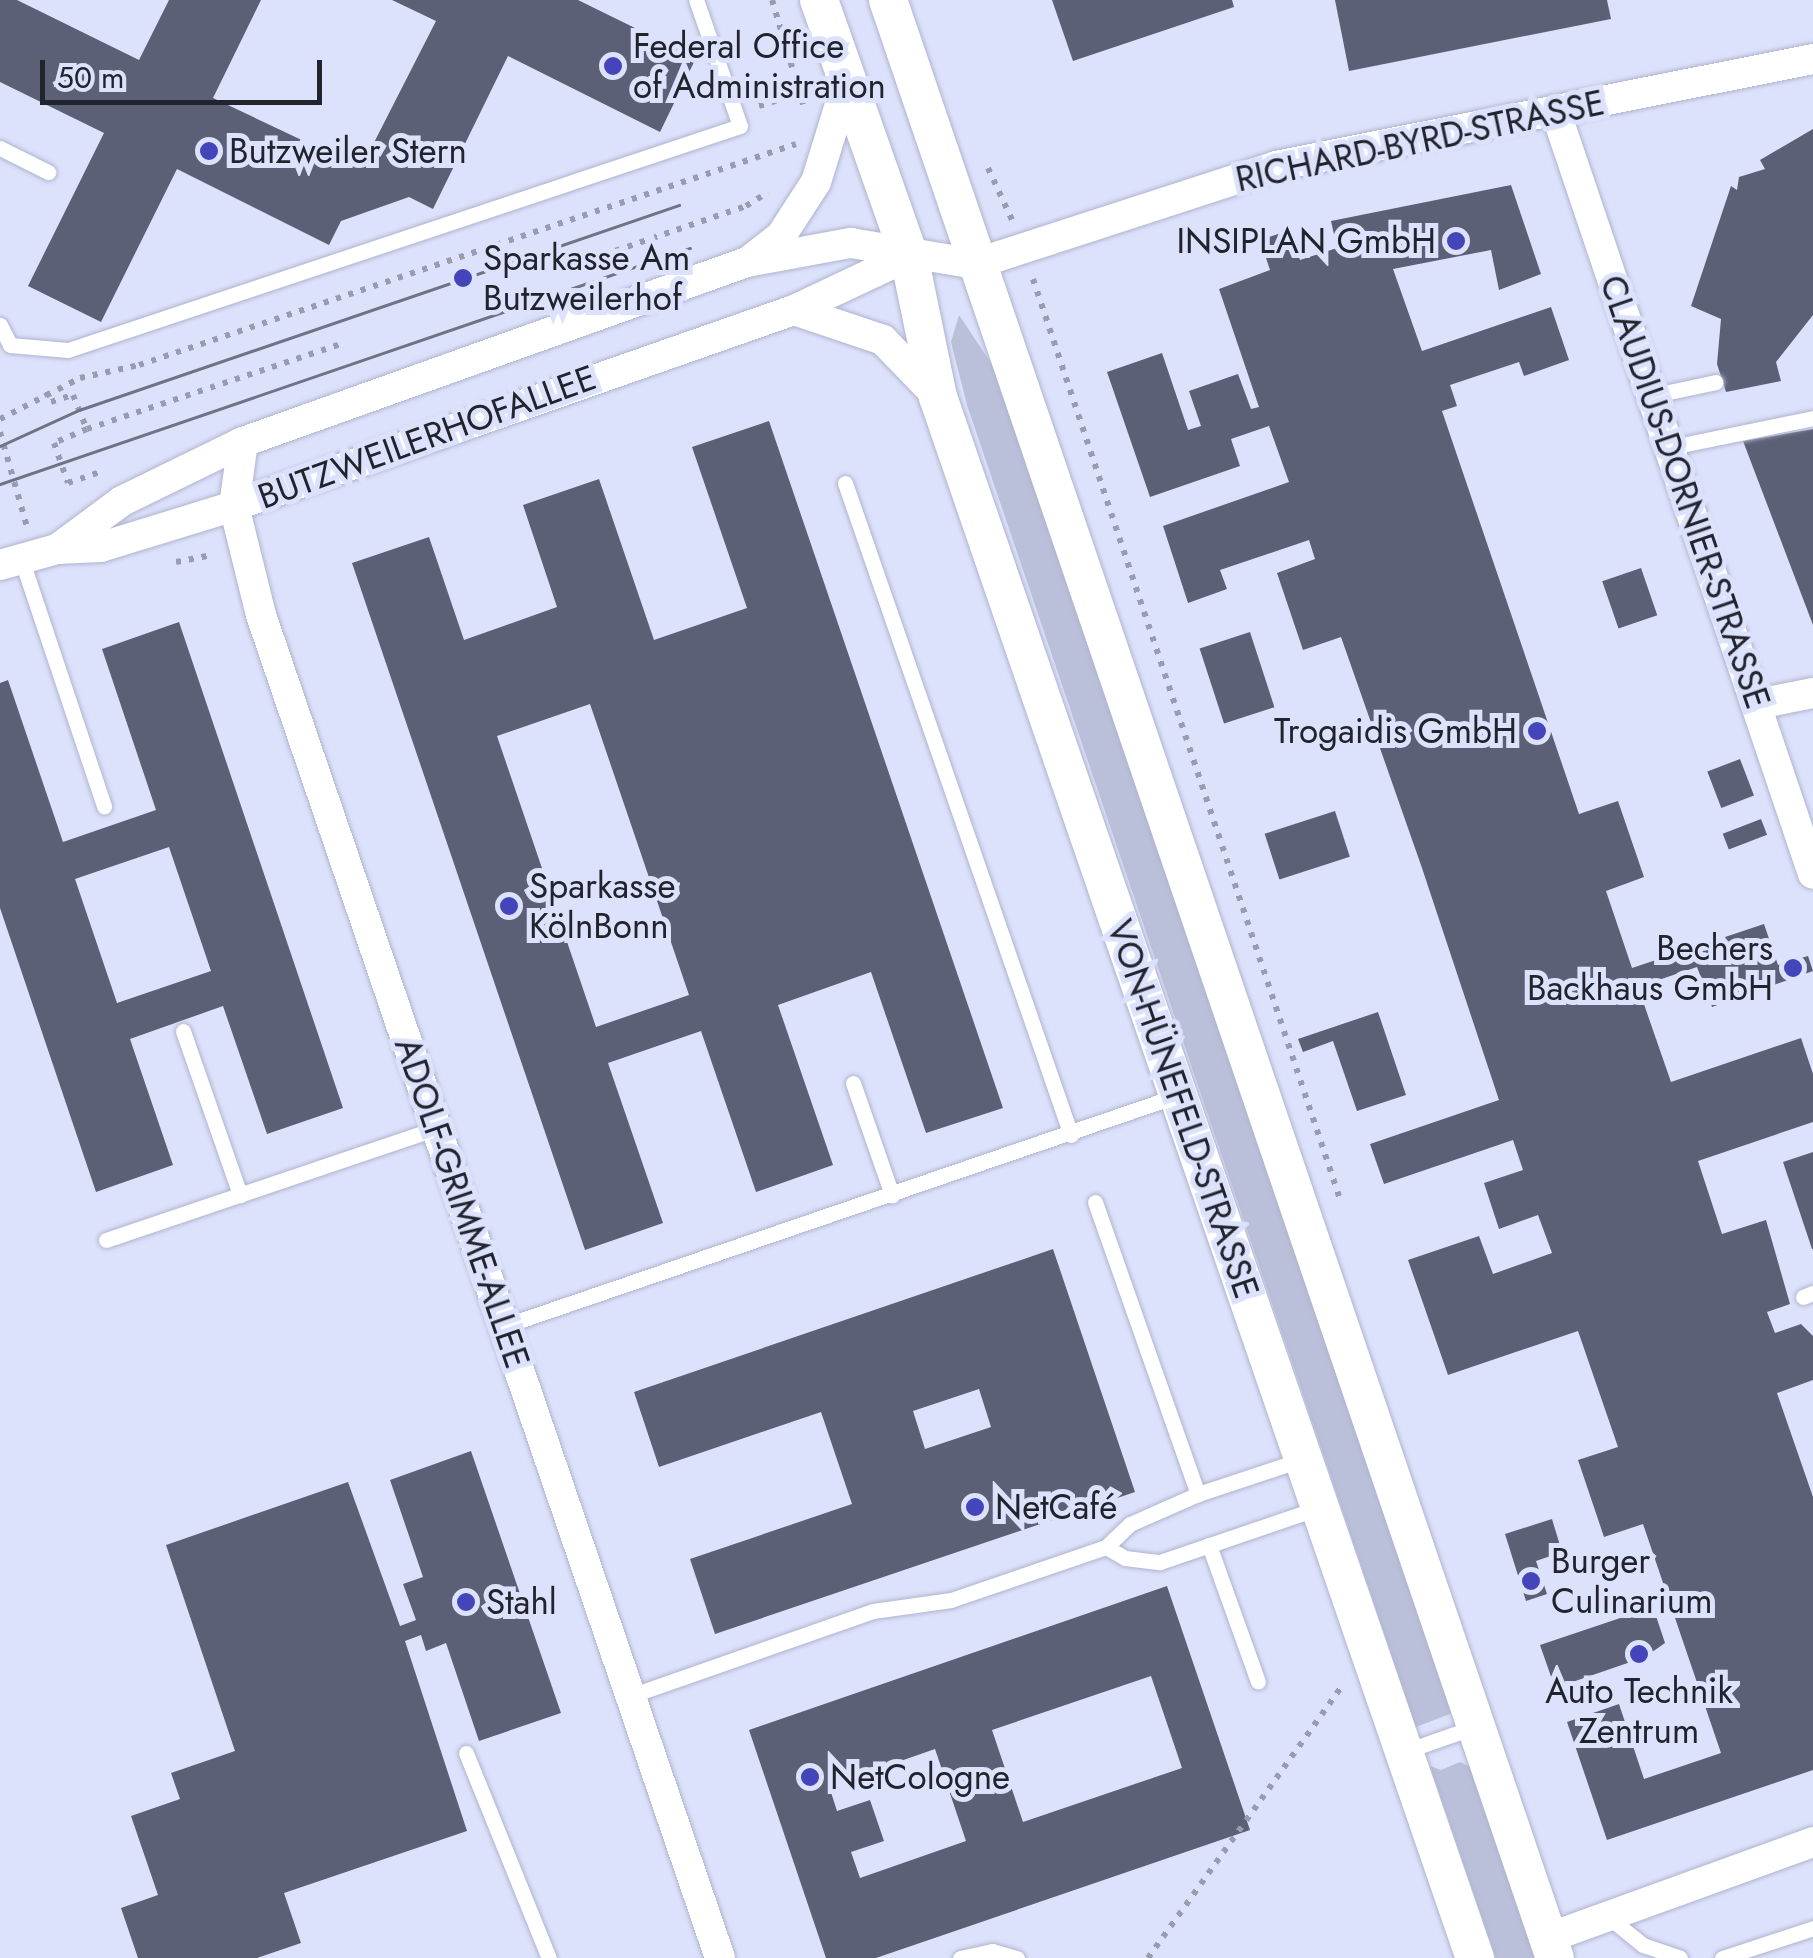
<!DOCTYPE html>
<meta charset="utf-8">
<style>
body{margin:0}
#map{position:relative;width:1813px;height:1958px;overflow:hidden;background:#dde2fc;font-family:Jost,sans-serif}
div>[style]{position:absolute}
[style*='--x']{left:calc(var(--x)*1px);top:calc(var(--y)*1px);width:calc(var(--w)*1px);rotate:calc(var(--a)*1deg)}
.green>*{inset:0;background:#bbc0da}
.building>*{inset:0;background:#5c6076;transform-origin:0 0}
.path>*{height:6px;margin-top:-3px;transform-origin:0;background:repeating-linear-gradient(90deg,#989cb0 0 5px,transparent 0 13px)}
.roads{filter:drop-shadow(0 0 2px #afb4cd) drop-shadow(0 0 2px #afb4cd)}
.service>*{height:15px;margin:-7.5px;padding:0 7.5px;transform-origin:7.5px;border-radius:7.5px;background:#fff}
.minor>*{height:30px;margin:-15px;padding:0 15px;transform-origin:15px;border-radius:15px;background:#fff}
.tertiary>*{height:38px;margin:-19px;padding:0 19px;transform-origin:19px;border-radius:19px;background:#fff}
.tram>*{height:2.5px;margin:-1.25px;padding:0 1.25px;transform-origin:1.25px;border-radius:1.25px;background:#707384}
.dots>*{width:28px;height:28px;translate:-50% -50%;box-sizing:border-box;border:5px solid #dde2fc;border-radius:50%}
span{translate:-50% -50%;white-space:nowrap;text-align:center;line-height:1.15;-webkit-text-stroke:10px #dde2fc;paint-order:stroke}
.poi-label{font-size:35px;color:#21232d}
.left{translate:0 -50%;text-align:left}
.right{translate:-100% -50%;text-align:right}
.street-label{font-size:35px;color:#21232d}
.scale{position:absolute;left:40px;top:60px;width:282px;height:45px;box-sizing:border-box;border:5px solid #21232d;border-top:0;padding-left:12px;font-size:30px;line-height:35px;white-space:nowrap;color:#21232d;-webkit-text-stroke:8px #dde2fc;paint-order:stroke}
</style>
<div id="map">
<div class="green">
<i style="clip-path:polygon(959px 315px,997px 372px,1455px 1712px,1416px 1727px,967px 405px,951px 342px)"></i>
<i style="clip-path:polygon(1460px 1762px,1473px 1768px,1538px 1958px,1496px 1958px,1430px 1766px,1441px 1770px)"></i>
</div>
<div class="building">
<i style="clip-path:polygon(0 0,17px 0,139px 60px,169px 0,261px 0,213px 98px,361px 168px,436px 21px,392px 0,578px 0,696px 58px,660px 132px,508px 56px,433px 209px,409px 197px,341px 221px,329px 245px,177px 169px,101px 322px,28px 286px,104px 133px,0 82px)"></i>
<i style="clip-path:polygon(1052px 0,1232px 0,1234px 7px,1073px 61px)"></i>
<i style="clip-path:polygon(1335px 0,1607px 0,1611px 19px,1349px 71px)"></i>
<i style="clip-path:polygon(1813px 129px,1813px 315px,1776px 362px,1781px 381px,1726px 392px,1717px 364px,1721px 319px,1691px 306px,1731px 186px,1737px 190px,1739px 177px,1765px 169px,1760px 160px)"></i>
<i style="clip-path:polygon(1511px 185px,1541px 274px,1499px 290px,1491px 250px,1393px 269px,1422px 351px,1551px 307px,1569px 360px,1524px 376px,1519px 362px,1450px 385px,1457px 406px,1442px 411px,1579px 814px,1618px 801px,1644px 877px,1606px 891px,1632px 968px,1710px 942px,1716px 958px,1734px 952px,1725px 937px,1764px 924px,1778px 965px,1808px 956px,1813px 971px,1712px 1007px,1697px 967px,1638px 987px,1671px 1082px,1801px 1038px,1813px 1074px,1813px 1122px,1698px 1161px,1722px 1234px,1766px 1220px,1790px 1304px,1767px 1312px,1775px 1333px,1801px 1324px,1813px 1336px,1813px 1380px,1777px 1393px,1813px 1497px,1813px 1770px,1607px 1840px,1567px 1722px,1619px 1704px,1644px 1779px,1721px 1753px,1643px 1524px,1604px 1537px,1578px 1460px,1618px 1447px,1578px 1331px,1448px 1375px,1408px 1260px,1479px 1236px,1493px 1274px,1552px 1253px,1538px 1215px,1499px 1229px,1484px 1183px,1523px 1170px,1513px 1140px,1384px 1184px,1370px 1144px,1499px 1100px,1422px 868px,1341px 637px,1303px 650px,1277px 573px,1315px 559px,1309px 540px,1220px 570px,1227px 589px,1188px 603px,1163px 526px,1289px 482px,1269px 426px,1231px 439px,1240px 466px,1150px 497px,1107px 372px,1162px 353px,1188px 430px,1201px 426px,1189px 391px,1238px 374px,1251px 409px,1259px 407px,1219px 289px,1270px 270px,1260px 240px,1290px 230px,1300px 260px,1337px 248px,1331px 221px)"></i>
<i style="clip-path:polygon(evenodd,769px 421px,1003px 1108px,926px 1133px,871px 972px,778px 1005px,833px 1165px,756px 1192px,701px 1031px,608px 1063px,663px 1223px,585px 1250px,352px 563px,429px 537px,464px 640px,557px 607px,523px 505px,599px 479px,654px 640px,747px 608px,692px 447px,769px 421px,590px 704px,689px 995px,596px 1027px,497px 736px,590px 704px)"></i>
<i style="clip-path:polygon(1813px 429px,1813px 625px,1743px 441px)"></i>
<i style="left:1641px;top:568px;width:50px;height:41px;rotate:71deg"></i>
<i style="clip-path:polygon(evenodd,179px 622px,343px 1108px,267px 1134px,223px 1006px,130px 1039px,173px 1165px,96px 1192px,0 908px,0 683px,8px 680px,63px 842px,156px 810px,102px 649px,179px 622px,169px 847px,211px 971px,117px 1003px,75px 879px,169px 847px)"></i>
<i style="left:1250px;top:632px;width:79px;height:53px;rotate:72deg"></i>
<i style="left:1740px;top:759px;width:39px;height:35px;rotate:69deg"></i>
<i style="left:1335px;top:811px;width:48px;height:74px;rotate:72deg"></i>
<i style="left:1761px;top:819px;width:17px;height:41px;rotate:69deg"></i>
<i style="clip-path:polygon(1378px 1012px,1406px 1095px,1357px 1111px,1333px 1041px,1303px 1052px,1298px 1039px)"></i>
<i style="clip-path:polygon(1813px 1152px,1813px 1249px,1812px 1249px,1783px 1162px)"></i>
<i style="clip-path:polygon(evenodd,1053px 1249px,1135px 1492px,715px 1634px,690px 1559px,852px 1504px,821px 1412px,659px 1467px,634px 1392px,1053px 1249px,979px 1389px,991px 1427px,925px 1449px,913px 1411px,979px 1389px)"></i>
<i style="clip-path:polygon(471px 1451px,561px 1713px,479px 1741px,446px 1643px,426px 1651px,421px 1635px,405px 1641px,467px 1831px,284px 1893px,301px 1943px,257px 1958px,138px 1958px,121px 1908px,158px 1895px,131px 1816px,180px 1799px,171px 1773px,235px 1751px,166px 1545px,348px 1482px,400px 1626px,416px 1620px,403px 1584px,423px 1577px,390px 1480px)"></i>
<i style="clip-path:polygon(1552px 1519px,1562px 1552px,1536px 1561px,1547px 1594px,1526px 1601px,1505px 1534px)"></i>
<i style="clip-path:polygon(evenodd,1167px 1586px,1250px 1830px,876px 1958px,826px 1958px,749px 1730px,1167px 1586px,1151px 1676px,1182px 1768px,1023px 1822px,992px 1730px,1151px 1676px,1167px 1586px,935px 1749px,966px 1841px,860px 1878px,851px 1852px,884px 1841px,870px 1800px,837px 1811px,829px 1786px,935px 1749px)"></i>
<i style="clip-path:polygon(1653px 1607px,1665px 1643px,1645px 1657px,1555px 1688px,1540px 1645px)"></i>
</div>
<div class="path">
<i style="--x:772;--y:0;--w:109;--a:73.4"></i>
<i style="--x:759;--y:106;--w:44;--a:-17.2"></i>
<i style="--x:988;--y:168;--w:57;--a:65.2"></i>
<i style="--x:603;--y:255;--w:151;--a:-18.9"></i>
<i style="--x:746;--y:206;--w:26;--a:-32"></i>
<i style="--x:1033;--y:279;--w:967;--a:71.55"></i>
<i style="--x:46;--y:392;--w:11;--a:63"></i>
<i style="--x:51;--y:402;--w:23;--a:-18"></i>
<i style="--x:73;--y:395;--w:37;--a:68"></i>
<i style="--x:87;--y:429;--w:36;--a:157"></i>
<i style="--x:54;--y:443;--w:42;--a:70.7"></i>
<i style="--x:68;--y:483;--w:36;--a:-19"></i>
<i style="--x:0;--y:419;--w:90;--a:-27.1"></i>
<i style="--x:80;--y:378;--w:60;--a:-12.4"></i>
<i style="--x:139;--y:365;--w:693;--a:-18.59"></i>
<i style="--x:87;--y:429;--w:268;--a:-18.5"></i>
<i style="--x:0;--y:432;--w:99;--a:74.1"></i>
<i style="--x:176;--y:562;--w:38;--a:-11"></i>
<i style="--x:1148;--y:1958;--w:335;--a:-54.5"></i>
</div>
<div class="roads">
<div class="service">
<i style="--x:0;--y:148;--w:54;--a:26.6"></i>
<i style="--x:0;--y:325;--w:22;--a:63"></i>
<i style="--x:10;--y:345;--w:58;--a:4.9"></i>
<i style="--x:68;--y:350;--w:708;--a:-18.43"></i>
<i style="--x:740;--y:126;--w:133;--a:-109.2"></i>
<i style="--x:1650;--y:396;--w:67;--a:-12"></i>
<i style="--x:1667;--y:448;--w:149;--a:-11.6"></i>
<i style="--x:845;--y:483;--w:690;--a:70.88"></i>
<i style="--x:21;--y:558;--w:262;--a:71.5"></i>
<i style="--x:183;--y:1031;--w:174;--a:70.8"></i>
<i style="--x:853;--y:1083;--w:119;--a:70.8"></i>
<i style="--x:1095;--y:1202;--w:310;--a:70.6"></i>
<i style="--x:106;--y:1240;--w:348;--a:-18.7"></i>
<i style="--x:1803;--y:1297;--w:11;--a:-22"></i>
<i style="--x:504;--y:1326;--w:713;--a:-18.89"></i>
<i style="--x:1209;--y:1545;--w:145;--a:70.3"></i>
<i style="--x:1106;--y:1547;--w:22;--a:30"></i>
<i style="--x:1125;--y:1558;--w:35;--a:7"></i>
<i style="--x:1160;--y:1562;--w:168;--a:-18.8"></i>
<i style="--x:630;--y:1696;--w:257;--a:-19.3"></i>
<i style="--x:873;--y:1611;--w:79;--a:-8"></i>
<i style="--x:951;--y:1600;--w:164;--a:-18.9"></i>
<i style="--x:1106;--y:1547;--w:33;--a:-44"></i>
<i style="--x:1130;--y:1524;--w:74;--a:-23.8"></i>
<i style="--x:1198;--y:1494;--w:112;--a:-18.3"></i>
<i style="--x:1406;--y:1751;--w:72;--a:-19.4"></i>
<i style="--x:466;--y:1753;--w:221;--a:68"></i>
<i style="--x:1607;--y:1916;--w:46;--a:38.9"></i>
<i style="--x:1643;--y:1945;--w:39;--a:19"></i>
<i style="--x:960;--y:1958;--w:33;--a:-12"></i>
<i style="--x:992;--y:1951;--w:26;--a:16"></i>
<i style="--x:1722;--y:1958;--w:96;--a:-18.2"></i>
</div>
<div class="minor">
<i style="--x:1555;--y:110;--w:806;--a:71.34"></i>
<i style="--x:750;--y:260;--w:39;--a:-38"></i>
<i style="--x:781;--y:236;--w:64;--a:-57.1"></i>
<i style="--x:816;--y:182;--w:102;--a:-72.8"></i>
<i style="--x:794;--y:310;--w:94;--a:18.6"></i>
<i style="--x:883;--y:340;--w:78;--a:46"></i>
<i style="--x:243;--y:442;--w:65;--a:98"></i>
<i style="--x:234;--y:506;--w:112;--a:76.1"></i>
<i style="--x:261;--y:615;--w:1419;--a:71.13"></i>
<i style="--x:57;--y:549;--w:81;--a:-36.4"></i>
<i style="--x:122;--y:501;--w:135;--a:-26"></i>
<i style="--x:243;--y:442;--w:535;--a:-19.65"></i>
<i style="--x:747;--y:262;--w:106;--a:-10.4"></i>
<i style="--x:851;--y:243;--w:126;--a:9.6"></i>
<i style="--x:975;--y:264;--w:317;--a:-18"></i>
<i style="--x:1276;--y:166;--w:548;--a:-11.27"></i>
<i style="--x:0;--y:565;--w:59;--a:-15.7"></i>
<i style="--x:57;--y:549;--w:44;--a:-2.6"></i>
<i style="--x:101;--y:547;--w:139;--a:-17.1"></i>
<i style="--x:234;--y:506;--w:593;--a:-19.29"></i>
<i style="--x:794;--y:310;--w:127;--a:-25.2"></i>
<i style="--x:1758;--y:704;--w:56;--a:-11.3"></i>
<i style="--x:1548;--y:1938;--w:282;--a:-19.9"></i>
</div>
<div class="tertiary">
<i style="--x:819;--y:0;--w:271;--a:70.6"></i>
<i style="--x:909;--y:256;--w:144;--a:78.4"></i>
<i style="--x:938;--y:397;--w:1651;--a:71.02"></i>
<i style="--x:888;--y:0;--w:2068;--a:71.19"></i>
</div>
</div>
<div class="tram">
<i style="--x:0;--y:446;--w:87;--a:-24.5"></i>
<i style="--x:79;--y:410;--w:634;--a:-18.86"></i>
<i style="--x:0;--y:484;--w:729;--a:-18.88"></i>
</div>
<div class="dots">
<i style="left:613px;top:66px;background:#4445ba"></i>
<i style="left:209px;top:151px;background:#4445ba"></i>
<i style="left:1456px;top:241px;background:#4445ba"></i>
<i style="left:463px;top:278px;background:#4445ba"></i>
<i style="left:1537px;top:731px;background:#4445ba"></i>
<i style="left:509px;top:906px;background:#4445ba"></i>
<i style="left:1793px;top:968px;background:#4445ba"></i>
<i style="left:975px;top:1507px;background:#4445ba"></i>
<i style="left:1531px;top:1581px;background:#4445ba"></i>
<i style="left:466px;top:1602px;background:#4445ba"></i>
<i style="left:1639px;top:1654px;background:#4445ba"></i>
<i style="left:810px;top:1777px;background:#4445ba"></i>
</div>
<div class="poi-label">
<span class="left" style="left:633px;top:66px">Federal Office<br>of Administration</span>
<span class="left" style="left:229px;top:151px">Butzweiler Stern</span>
<span class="right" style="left:1436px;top:241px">INSIPLAN GmbH</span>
<span class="left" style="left:483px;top:278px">Sparkasse Am<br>Butzweilerhof</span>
<span class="right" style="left:1517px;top:731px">Trogaidis GmbH</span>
<span class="left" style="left:529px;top:906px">Sparkasse<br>KölnBonn</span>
<span class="right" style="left:1773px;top:968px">Bechers<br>Backhaus GmbH</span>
<span class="left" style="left:995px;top:1507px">NetCafé</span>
<span class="left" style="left:1551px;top:1581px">Burger<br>Culinarium</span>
<span class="left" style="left:486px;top:1602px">Stahl</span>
<span style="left:1639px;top:1711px">Auto Technik<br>Zentrum</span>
<span class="left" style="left:830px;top:1777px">NetCologne</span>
</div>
<div class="street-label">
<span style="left:1420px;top:141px;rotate:-12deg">RICHARD-BYRD-STRASSE</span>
<span style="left:427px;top:437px;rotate:-20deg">BUTZWEILERHOFALLEE</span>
<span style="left:1685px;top:492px;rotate:71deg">CLAUDIUS-DORNIER-STRASSE</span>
<span style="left:1183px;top:1109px;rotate:71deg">VON-HÜNEFELD-STRASSE</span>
<span style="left:462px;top:1203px;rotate:71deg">ADOLF-GRIMME-ALLEE</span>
</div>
<div class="scale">50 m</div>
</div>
